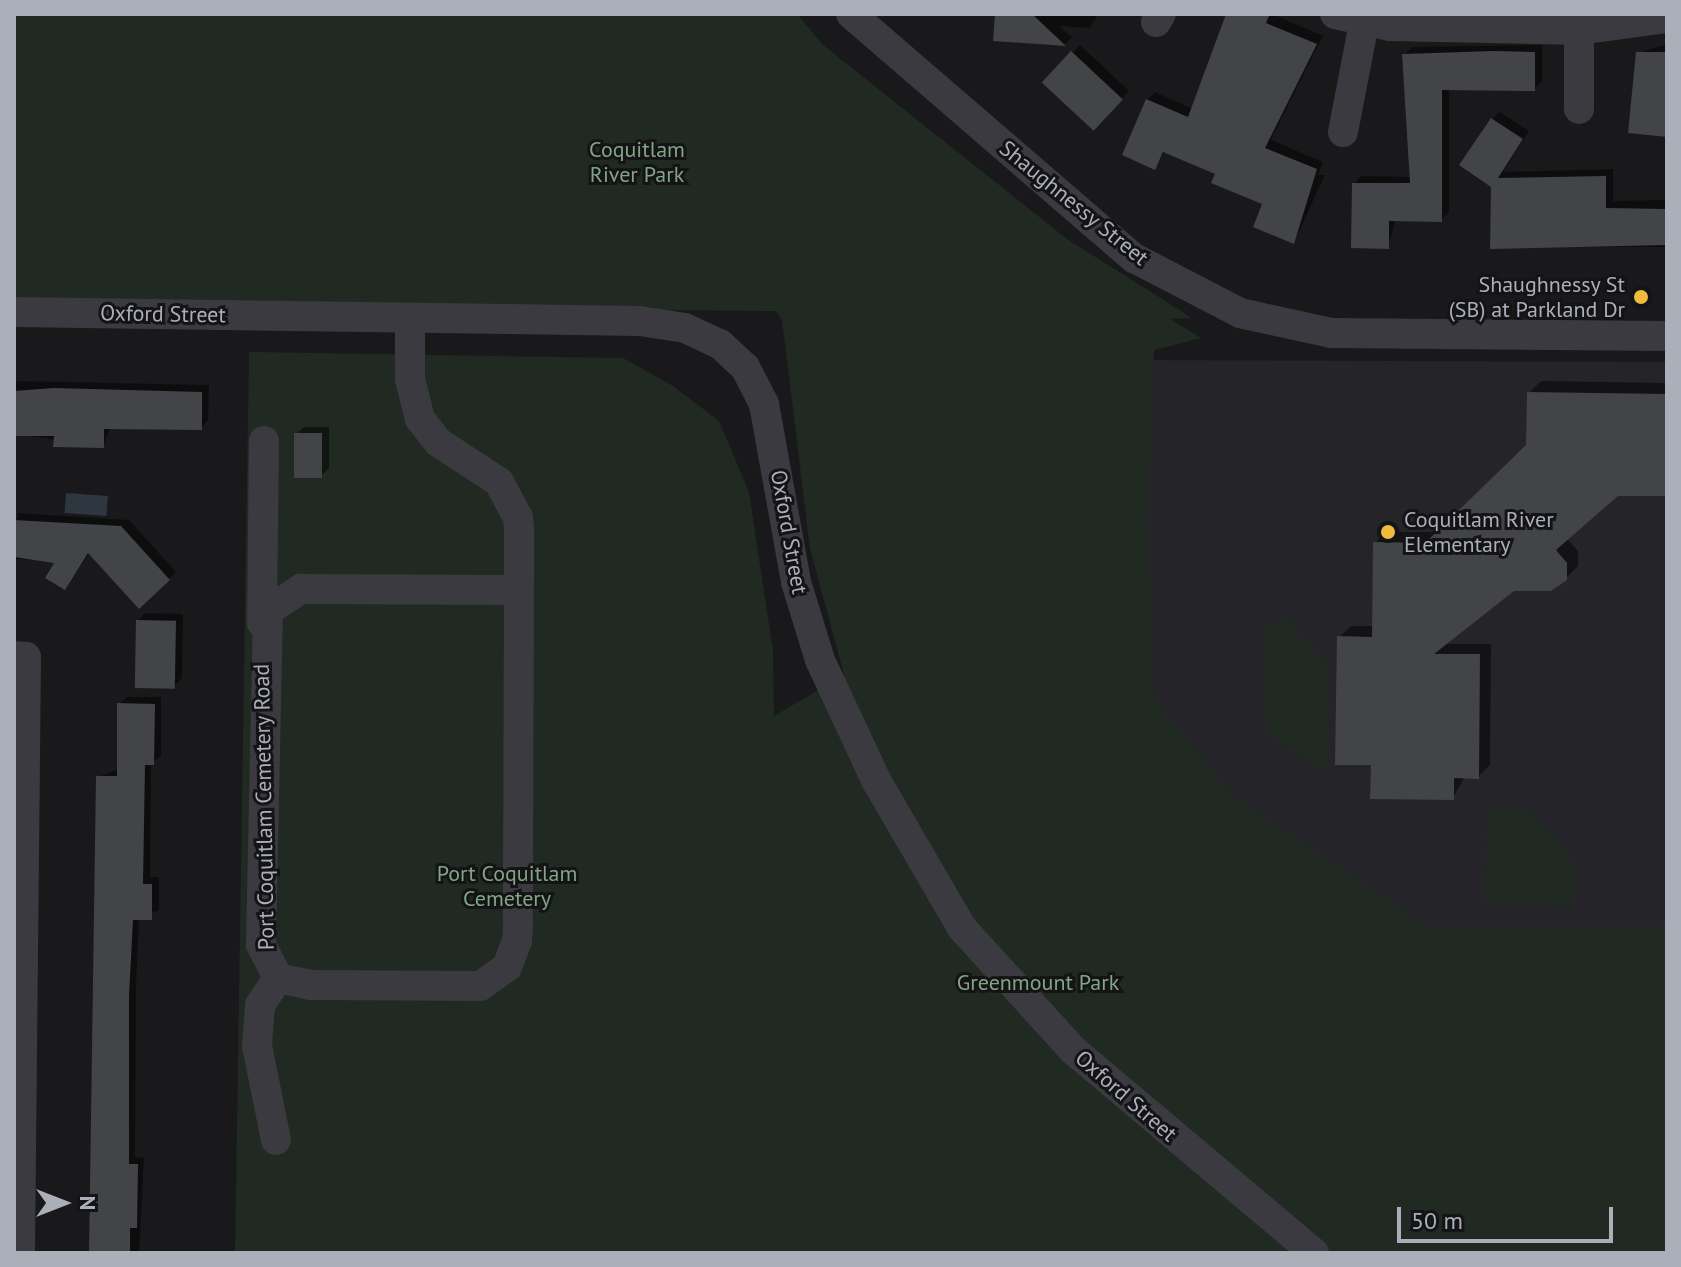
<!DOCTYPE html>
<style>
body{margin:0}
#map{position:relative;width:1681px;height:1267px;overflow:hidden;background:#19191b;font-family:"PT Sans",sans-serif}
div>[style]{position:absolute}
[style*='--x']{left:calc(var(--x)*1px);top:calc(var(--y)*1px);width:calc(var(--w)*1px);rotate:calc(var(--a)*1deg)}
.built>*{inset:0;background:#252428}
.green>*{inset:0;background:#202922}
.water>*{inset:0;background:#2e373f;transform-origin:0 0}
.shadow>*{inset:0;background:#0007;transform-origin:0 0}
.building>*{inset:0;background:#434448;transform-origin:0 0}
.minor>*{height:30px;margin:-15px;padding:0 15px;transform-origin:15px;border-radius:15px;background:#3a3a40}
.dots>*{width:22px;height:22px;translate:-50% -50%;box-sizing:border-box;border:4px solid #141316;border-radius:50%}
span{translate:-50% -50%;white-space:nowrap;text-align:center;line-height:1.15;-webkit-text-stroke:6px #141316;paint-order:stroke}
.park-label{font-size:22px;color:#82a586}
.street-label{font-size:22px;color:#abafba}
.poi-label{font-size:22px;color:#abafba}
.right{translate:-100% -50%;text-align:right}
.left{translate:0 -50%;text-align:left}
.frame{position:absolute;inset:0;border:16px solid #abafba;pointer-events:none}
.north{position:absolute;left:24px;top:1163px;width:80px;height:80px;-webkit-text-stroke:6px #141316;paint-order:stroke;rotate:90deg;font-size:22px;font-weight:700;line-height:32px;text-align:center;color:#abafba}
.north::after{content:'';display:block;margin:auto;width:28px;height:36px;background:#abafba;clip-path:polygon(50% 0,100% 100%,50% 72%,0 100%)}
.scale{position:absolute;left:1397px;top:1207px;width:216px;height:36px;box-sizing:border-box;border:4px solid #abafba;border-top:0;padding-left:10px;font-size:24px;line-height:28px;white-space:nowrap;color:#abafba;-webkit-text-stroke:6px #141316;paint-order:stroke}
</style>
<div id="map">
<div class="built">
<i style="clip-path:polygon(1110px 360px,1667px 362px,1667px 1012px,1587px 1018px,1131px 763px)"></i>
</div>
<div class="green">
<i style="clip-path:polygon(14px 14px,798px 15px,823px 45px,1067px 239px,1192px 318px,1170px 319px,1201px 338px,1154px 350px,1147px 525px,1155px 700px,1234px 797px,1425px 926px,1667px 926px,1667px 1253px,235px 1253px,249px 352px,623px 358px,673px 386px,719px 421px,749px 492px,773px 651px,774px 716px,844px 675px,810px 548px,782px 320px,776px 311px,14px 305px)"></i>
<i style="clip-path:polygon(1284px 615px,1328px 667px,1326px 771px,1267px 735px,1261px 634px)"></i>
<i style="clip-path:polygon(1486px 810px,1528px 811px,1574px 860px,1573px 906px,1485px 904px)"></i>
</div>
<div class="water">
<i style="left:66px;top:493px;width:42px;height:20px;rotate:4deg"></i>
</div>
<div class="shadow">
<i style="clip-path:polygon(997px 14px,1098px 14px,1090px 28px,1059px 26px,1072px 37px,1065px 44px,995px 39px)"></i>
<i style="clip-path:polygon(1229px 14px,1272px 14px,1323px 36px,1271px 140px,1323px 162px,1318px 175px,1325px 175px,1294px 242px,1265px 203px,1218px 173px,1166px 151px,1155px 167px,1147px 100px,1155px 92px,1193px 109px)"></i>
<i style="clip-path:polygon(1667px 44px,1667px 135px,1638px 53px)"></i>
<i style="left:1080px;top:45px;width:67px;height:52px;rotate:43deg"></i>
<i style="clip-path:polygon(1542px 45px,1542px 81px,1534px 89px,1449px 88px,1449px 213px,1441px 220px,1396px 219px,1388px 247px,1354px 184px,1361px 176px,1412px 177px,1404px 55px,1412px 47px)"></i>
<i style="clip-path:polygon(1500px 112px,1529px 131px,1503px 172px,1613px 169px,1613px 201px,1667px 200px,1667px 247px,1492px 247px,1492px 119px)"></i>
<i style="clip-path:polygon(14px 381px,209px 385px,208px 420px,201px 428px,111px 427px,103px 446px,14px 434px)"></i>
<i style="clip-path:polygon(1541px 381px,1667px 383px,1667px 494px,1617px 494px,1566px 538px,1578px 551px,1578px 566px,1566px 578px,1513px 589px,1444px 644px,1491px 644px,1490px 765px,1478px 777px,1465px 776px,1453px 798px,1373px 763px,1339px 637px,1351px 626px,1374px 626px,1375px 543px,1386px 532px,1438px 532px,1528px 445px,1529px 393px)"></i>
<i style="clip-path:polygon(304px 427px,329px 427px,329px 468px,321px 476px,296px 434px)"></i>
<i style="clip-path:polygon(18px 513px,129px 520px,176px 572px,139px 606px,90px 552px,65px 588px,57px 561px,14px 559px)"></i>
<i style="clip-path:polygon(145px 613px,183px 614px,182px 678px,174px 686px,138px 621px)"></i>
<i style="clip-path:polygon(127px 697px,161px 697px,161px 756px,151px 763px,150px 877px,159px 877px,159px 910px,139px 918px,136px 987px,135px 1157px,144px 1158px,139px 1253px,91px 1253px,98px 777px,119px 769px,119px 704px)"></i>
</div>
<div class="building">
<i style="clip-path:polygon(995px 14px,1032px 14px,1066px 46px,993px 41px)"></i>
<i style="clip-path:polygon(1226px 14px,1270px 14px,1266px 23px,1317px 44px,1265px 148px,1317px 169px,1294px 244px,1253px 227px,1262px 204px,1211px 183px,1215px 174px,1163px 152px,1155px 170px,1122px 155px,1146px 99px,1188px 117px)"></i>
<i style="left:1071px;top:51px;width:71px;height:43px;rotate:43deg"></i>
<i style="clip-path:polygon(1494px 51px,1535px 52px,1535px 91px,1442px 90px,1442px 222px,1389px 221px,1389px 249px,1351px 248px,1352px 183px,1410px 183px,1402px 54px)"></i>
<i style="clip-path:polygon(1636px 52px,1667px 52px,1667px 137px,1628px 133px)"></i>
<i style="clip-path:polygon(1491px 118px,1523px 139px,1498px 178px,1606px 176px,1606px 208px,1667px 209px,1667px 245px,1490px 249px,1491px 187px,1459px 165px)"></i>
<i style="clip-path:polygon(54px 388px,202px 392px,202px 430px,104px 429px,104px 448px,53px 447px,54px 436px,14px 436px,14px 391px)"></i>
<i style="clip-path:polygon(1527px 392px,1667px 394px,1667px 496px,1618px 496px,1556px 550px,1567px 563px,1567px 580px,1551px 591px,1514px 591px,1434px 654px,1480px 654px,1479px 779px,1454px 778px,1454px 800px,1370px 799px,1371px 765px,1335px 765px,1337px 636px,1372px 637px,1373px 542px,1425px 543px,1526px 445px)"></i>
<i style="left:294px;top:433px;width:28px;height:45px"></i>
<i style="clip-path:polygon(14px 520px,121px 526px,170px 580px,139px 609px,88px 553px,65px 590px,45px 578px,54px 563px,14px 557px)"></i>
<i style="left:136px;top:620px;width:40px;height:68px;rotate:1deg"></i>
<i style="clip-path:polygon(117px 703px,155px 704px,154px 765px,145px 765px,143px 884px,152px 884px,152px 920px,133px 920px,129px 996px,129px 1164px,138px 1164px,137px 1228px,130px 1228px,130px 1253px,89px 1253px,96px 776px,117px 776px)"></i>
</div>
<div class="minor">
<i style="--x:851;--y:14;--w:374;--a:40.8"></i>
<i style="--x:1134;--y:258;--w:119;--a:27.4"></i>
<i style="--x:1240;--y:313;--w:93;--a:12.4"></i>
<i style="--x:1331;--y:333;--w:336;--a:0.5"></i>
<i style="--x:1335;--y:14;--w:56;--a:12.3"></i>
<i style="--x:1390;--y:26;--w:189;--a:1.2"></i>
<i style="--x:1579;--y:30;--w:89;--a:-7.8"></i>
<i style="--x:1156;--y:22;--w:9;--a:-58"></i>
<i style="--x:1579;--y:30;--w:79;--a:90"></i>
<i style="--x:1343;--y:132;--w:111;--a:-79.1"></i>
<i style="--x:14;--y:312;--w:626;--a:0.82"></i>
<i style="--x:640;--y:321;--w:46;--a:8.8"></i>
<i style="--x:685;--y:328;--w:38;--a:25"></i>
<i style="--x:720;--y:344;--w:34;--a:43"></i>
<i style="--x:745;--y:367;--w:42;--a:62.8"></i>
<i style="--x:764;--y:404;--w:181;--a:79.8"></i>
<i style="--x:796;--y:582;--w:82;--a:72.9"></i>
<i style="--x:820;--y:660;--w:135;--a:65"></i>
<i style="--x:877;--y:782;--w:169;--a:59.8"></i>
<i style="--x:962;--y:928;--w:165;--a:47.7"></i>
<i style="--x:1073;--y:1050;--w:315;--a:40.1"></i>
<i style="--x:410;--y:318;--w:61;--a:90"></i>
<i style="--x:410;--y:379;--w:41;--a:76"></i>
<i style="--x:420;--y:419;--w:29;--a:52"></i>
<i style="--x:438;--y:442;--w:73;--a:33.3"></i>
<i style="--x:499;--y:482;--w:40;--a:62"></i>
<i style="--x:518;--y:517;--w:12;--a:85"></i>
<i style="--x:519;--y:529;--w:61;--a:90"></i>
<i style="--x:519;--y:590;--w:336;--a:90.2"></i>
<i style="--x:518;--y:926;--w:15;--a:94"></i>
<i style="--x:517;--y:941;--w:28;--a:111"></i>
<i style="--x:507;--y:967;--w:33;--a:145"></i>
<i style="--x:480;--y:986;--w:169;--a:-179.7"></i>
<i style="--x:311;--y:985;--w:34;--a:-168"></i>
<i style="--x:278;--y:978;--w:38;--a:-117"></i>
<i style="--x:261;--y:944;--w:333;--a:-88.8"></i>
<i style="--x:268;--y:611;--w:40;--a:-34"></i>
<i style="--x:301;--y:589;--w:218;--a:0.3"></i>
<i style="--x:262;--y:623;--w:182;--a:-89.4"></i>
<i style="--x:14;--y:656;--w:12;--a:5"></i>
<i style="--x:26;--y:657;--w:596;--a:90.58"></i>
<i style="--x:276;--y:1140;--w:96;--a:-101.4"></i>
<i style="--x:257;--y:1046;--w:41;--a:-85.8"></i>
<i style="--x:260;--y:1005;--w:32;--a:-56"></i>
</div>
<div class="dots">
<i style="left:1641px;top:297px;background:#f0ba3b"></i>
<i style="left:1388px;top:532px;background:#f0ba3b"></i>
</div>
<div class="park-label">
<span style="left:637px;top:162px">Coquitlam<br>River Park</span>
<span style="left:507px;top:886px">Port Coquitlam<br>Cemetery</span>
<span style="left:1038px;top:983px">Greenmount Park</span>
</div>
<div class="street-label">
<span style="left:1074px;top:203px;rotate:39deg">Shaughnessy Street</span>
<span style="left:163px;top:314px;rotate:1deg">Oxford Street</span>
<span style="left:789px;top:532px;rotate:80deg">Oxford Street</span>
<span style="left:264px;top:807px;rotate:-91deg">Port Coquitlam Cemetery Road</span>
<span style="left:1126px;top:1096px;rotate:41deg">Oxford Street</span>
</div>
<div class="poi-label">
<span class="right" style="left:1625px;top:297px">Shaughnessy St<br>(SB) at Parkland Dr</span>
<span class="left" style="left:1404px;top:532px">Coquitlam River<br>Elementary</span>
</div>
<div class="frame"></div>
<div class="north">N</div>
<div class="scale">50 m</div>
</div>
